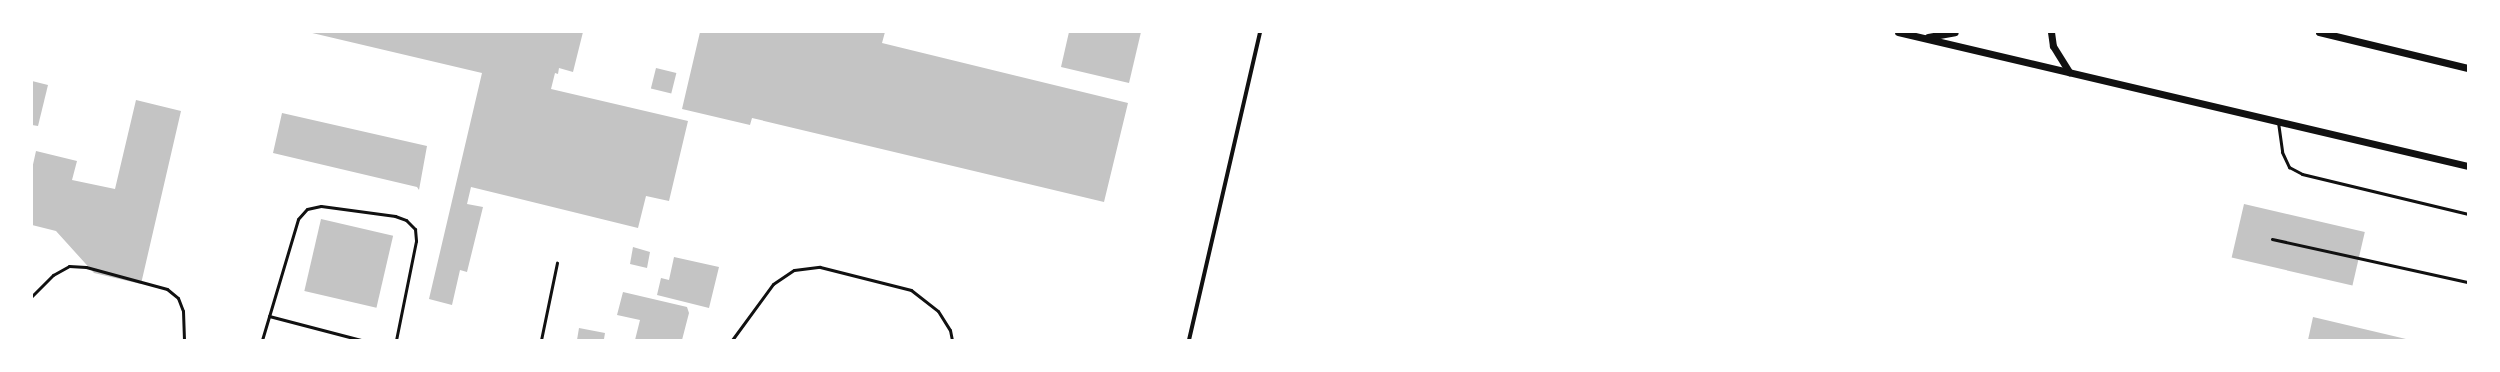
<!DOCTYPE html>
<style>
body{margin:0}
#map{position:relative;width:2500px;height:372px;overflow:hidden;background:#fff;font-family:"Nunito Sans",sans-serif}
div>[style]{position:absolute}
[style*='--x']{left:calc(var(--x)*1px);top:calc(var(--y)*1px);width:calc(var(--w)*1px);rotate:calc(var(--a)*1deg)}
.building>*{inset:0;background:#c4c4c4;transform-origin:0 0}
.service>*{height:3px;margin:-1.5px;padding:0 1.5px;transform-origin:1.5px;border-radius:1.5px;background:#111}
.minor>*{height:4px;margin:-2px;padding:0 2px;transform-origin:2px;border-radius:2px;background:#111}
.tertiary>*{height:7px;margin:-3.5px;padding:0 3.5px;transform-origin:3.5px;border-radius:3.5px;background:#111}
span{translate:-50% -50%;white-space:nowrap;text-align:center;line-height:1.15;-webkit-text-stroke:3px #fff;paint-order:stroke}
.frame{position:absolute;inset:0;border:33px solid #fff;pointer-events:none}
</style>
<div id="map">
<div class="building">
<i style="clip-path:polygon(308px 32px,583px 32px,573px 72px,559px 68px,558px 74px,555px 73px,551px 89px,688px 121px,669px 201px,646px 196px,638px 228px,471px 187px,467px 204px,483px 207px,467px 272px,460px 270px,452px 305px,429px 299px,482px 73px)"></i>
<i style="clip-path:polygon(700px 32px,885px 32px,882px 43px,1128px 103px,1104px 202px,752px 118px,750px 125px,682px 109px)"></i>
<i style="clip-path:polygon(1069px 32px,1141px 32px,1129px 83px,1061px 67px)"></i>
<i style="left:656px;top:68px;width:21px;height:21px;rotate:14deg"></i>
<i style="clip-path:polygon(32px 81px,48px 85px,38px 126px,32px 125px)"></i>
<i style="clip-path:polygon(136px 100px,181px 111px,141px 284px,94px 273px,56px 231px,32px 225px,32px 169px,36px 151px,77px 161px,72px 180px,115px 189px)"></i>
<i style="clip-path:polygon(282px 113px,427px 146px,419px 190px,417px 187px,273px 153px)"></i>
<i style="left:2244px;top:204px;width:124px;height:55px;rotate:13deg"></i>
<i style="left:321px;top:219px;width:74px;height:74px;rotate:13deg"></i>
<i style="clip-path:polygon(633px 247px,650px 252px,647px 268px,630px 264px)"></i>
<i style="clip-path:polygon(674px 257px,719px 267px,709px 308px,657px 295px,661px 278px,669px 280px)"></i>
<i style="clip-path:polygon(623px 292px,687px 307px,689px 313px,682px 340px,635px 340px,640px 320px,617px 315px)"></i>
<i style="clip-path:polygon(2313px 317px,2406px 339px,2406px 340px,2308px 340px)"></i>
<i style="clip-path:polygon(579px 328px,605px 333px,604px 339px,577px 340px)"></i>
</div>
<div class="service">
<i style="--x:2278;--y:122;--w:30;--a:82"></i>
<i style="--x:2282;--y:152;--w:17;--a:65"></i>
<i style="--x:2289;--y:167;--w:15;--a:28"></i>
<i style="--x:2302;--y:174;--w:171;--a:13.5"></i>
<i style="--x:2272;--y:239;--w:201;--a:12.4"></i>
<i style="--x:32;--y:296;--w:30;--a:-45"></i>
<i style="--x:53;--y:275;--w:18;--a:-29"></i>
<i style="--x:69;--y:266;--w:17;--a:3"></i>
<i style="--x:86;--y:267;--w:84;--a:15.2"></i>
<i style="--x:167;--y:289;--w:14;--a:39"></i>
<i style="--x:178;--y:298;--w:14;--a:69"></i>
<i style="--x:183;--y:311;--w:29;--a:88"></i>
<i style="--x:269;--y:316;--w:95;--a:14.6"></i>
<i style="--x:262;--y:340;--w:126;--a:-73.4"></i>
<i style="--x:298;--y:219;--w:13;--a:-48"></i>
<i style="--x:307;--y:209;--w:14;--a:-12"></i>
<i style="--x:321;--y:206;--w:75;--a:7.7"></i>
<i style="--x:395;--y:216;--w:12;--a:20"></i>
<i style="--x:406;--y:220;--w:13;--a:45"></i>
<i style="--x:415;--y:229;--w:12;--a:85"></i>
<i style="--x:416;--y:241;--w:101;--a:101.4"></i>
<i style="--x:541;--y:340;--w:79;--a:-78.3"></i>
<i style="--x:732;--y:340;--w:69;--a:-53.8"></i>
<i style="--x:773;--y:284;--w:25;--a:-34"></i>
<i style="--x:794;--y:270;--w:26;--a:-7"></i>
<i style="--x:820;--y:267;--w:94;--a:14.2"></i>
<i style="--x:911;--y:290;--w:34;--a:38"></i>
<i style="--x:938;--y:311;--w:22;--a:58"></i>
<i style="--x:950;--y:330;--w:10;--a:79"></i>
</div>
<div class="minor">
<i style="--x:1189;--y:340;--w:316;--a:-77"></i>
</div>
<div class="tertiary">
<i style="--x:1898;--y:32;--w:586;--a:13.23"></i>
<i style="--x:2051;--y:32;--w:14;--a:82"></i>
<i style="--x:2053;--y:46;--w:31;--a:58"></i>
<i style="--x:2319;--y:32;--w:153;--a:13.6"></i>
<i style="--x:1928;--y:37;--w:27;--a:-10"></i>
</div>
<div class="frame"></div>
</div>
